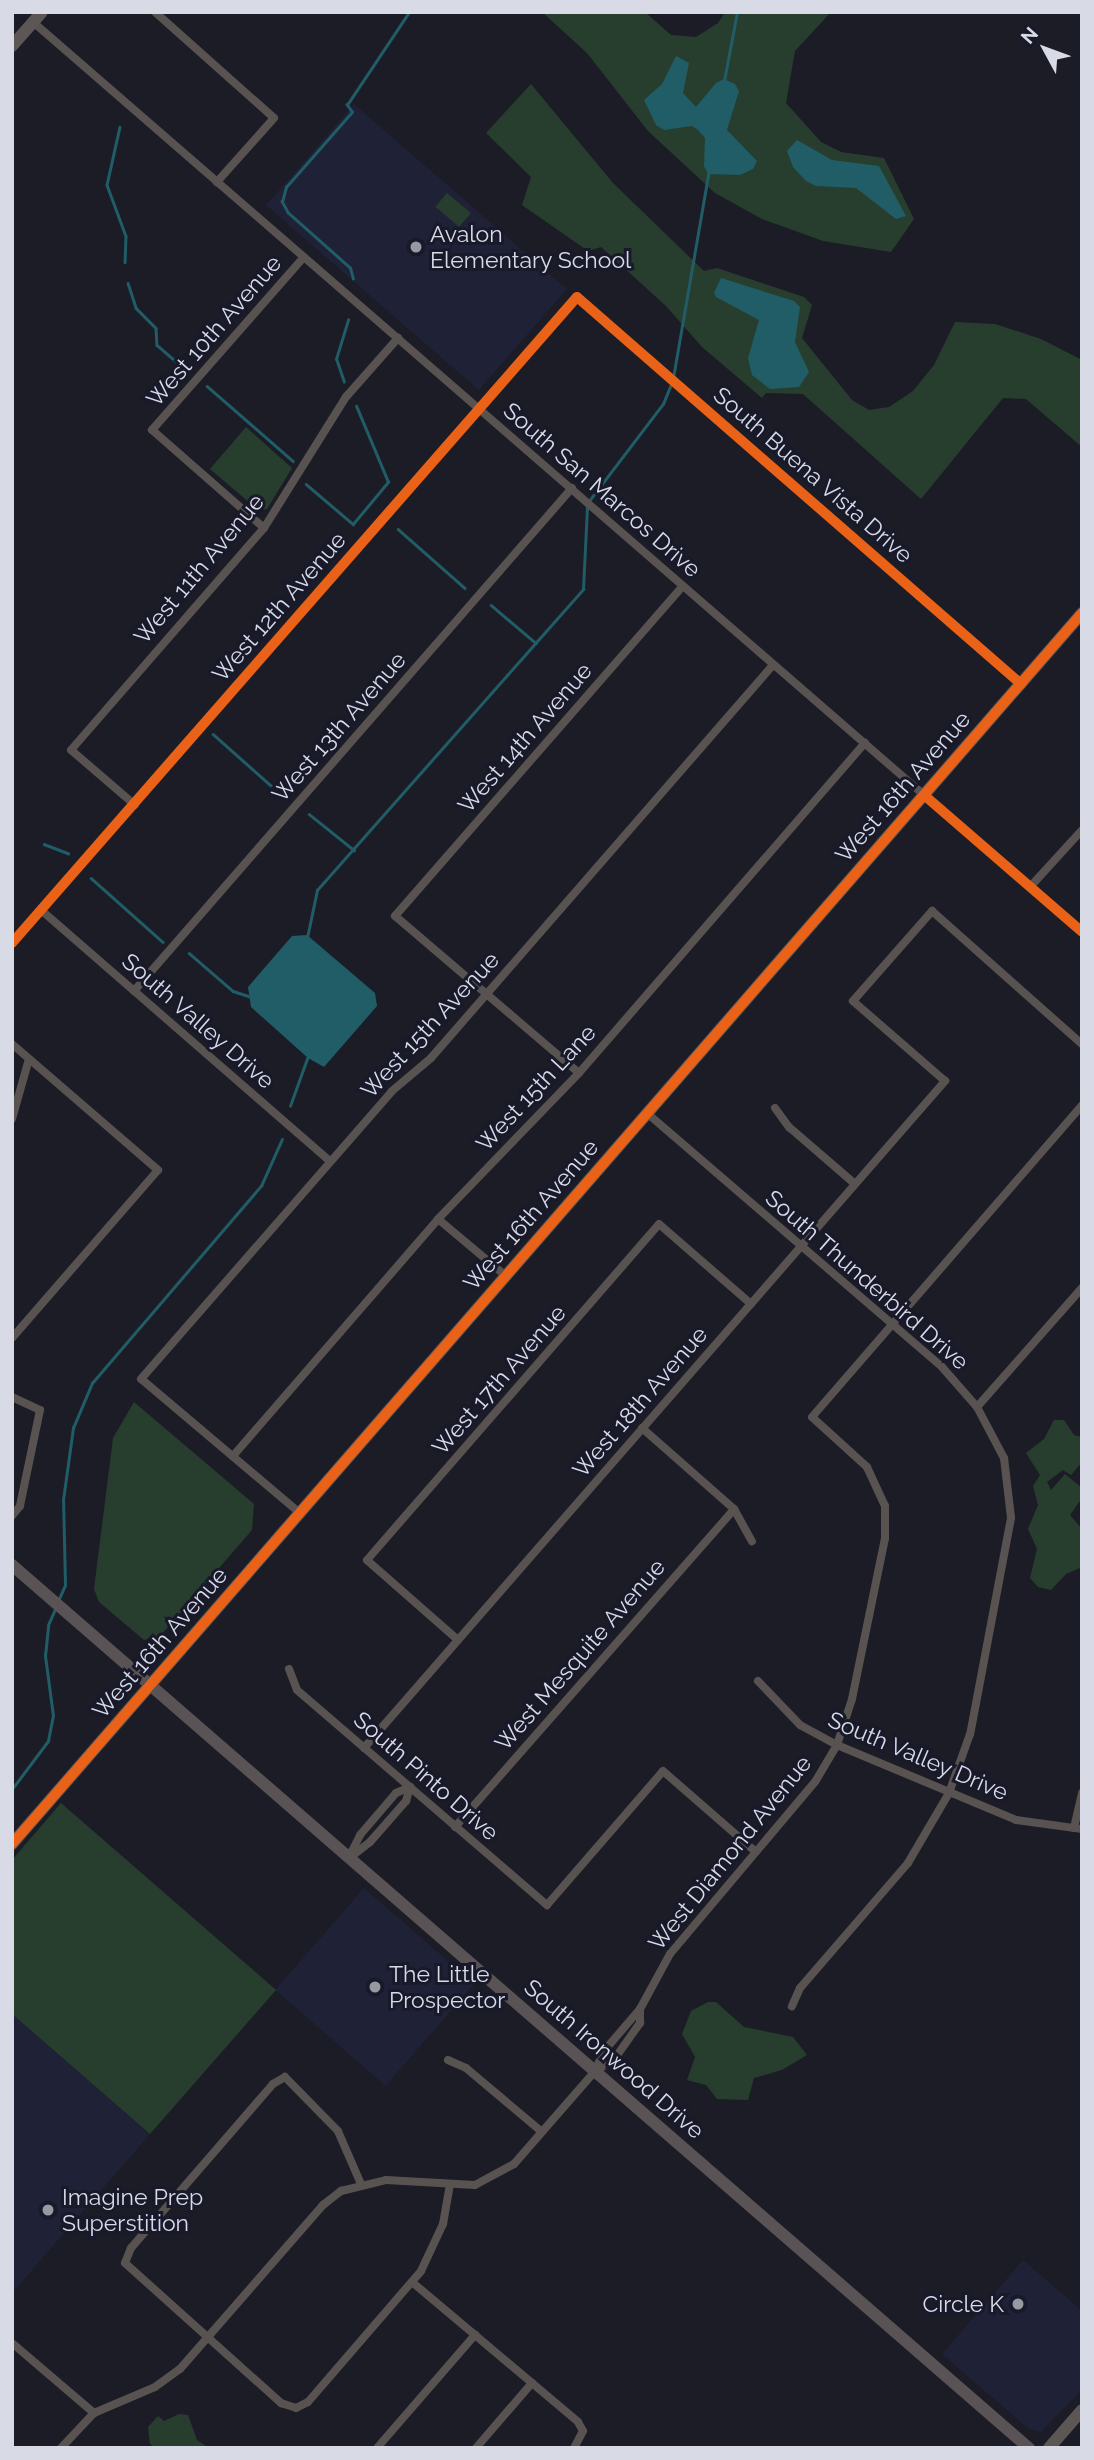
<!DOCTYPE html>
<style>
body{margin:0}
#map{position:relative;width:1094px;height:2460px;overflow:hidden;background:#1c1c26;font-family:Raleway,sans-serif}
div>[style]{position:absolute}
[style*='--x']{left:calc(var(--x)*1px);top:calc(var(--y)*1px);width:calc(var(--w)*1px);rotate:calc(var(--a)*1deg)}
.built>*{inset:0;background:#1f2136;transform-origin:0 0}
.green>*{inset:0;background:#273e2e;transform-origin:0 0}
.water>*{inset:0;background:#205d67}
.stream>*{height:2.5px;margin:-1.25px;padding:0 1.25px;transform-origin:1.25px;border-radius:1.25px;background:#205d67}
.street>*{height:8px;margin:-4px;padding:0 4px;transform-origin:4px;border-radius:4px;background:#585351}
.secondary>*{height:12px;margin:-6px;padding:0 6px;transform-origin:6px;border-radius:6px;background:#5c5655}
.primary>*{height:12px;margin:-6px;padding:0 6px;transform-origin:6px;border-radius:6px;background:#5a5355}
.cycleway>*{height:10px;margin:-5px;padding:0 5px;transform-origin:5px;border-radius:5px;background:#ea6118}
.dots>*{width:19px;height:19px;translate:-50% -50%;box-sizing:border-box;border:4px solid #18192a;border-radius:50%}
span{translate:-50% -50%;white-space:nowrap;text-align:center;line-height:1.15;-webkit-text-stroke:6px #18192a;paint-order:stroke}
.poi-label{font-size:23px;color:#d8dae5}
.left{translate:0 -50%;text-align:left}
.right{translate:-100% -50%;text-align:right}
.street-label{font-size:23px;color:#d8dae5}
.frame{position:absolute;inset:0;border:14px solid #d8dae5;pointer-events:none}
.north{position:absolute;left:1010px;top:14px;width:70px;height:70px;-webkit-text-stroke:5px #18192a;paint-order:stroke;rotate:311deg;font-size:19px;font-weight:700;line-height:28px;text-align:center;color:#d8dae5}
.north::after{content:'';display:block;margin:auto;width:24px;height:32px;background:#d8dae5;clip-path:polygon(50% 0,100% 100%,50% 72%,0 100%)}
</style>
<div id="map">
<div class="built">
<i style="left:354px;top:104px;width:282px;height:134px;rotate:41deg"></i>
<i style="left:364px;top:1888px;width:146px;height:135px;rotate:41deg"></i>
<i style="clip-path:polygon(12px 2014px,150px 2134px,12px 2293px)"></i>
<i style="clip-path:polygon(1023px 2260px,1082px 2311px,1082px 2390px,1041px 2432px,1029px 2429px,942px 2354px)"></i>
</div>
<div class="green">
<i style="clip-path:polygon(542px 12px,645px 12px,671px 35px,696px 37px,718px 23px,725px 12px,831px 12px,795px 51px,786px 103px,821px 142px,841px 152px,884px 158px,914px 219px,891px 252px,823px 241px,762px 219px,715px 193px,648px 131px,587px 53px)"></i>
<i style="clip-path:polygon(531px 84px,613px 183px,704px 271px,717px 268px,804px 297px,812px 305px,802px 338px,852px 400px,869px 410px,889px 407px,913px 391px,934px 365px,955px 322px,995px 324px,1041px 339px,1082px 360px,1082px 447px,1026px 399px,1003px 398px,921px 499px,803px 394px,766px 393px,762px 398px,702px 347px,666px 306px,601px 247px,588px 251px,522px 205px,531px 177px,486px 133px)"></i>
<i style="left:447px;top:193px;width:31px;height:18px;rotate:40deg"></i>
<i style="clip-path:polygon(246px 427px,292px 468px,267px 509px,258px 510px,210px 469px)"></i>
<i style="clip-path:polygon(134px 1402px,254px 1504px,252px 1530px,161px 1635px,144px 1640px,99px 1602px,94px 1589px,113px 1438px)"></i>
<i style="clip-path:polygon(1054px 1420px,1064px 1420px,1074px 1435px,1082px 1437px,1082px 1462px,1071px 1475px,1063px 1470px,1047px 1482px,1051px 1490px,1065px 1474px,1082px 1488px,1082px 1498px,1070px 1515px,1082px 1529px,1082px 1567px,1066px 1574px,1051px 1590px,1038px 1587px,1030px 1578px,1037px 1549px,1028px 1529px,1038px 1505px,1033px 1486px,1040px 1475px,1026px 1453px,1044px 1439px)"></i>
<i style="clip-path:polygon(61px 1803px,276px 1990px,150px 2134px,12px 2014px,12px 1860px)"></i>
<i style="clip-path:polygon(708px 2002px,716px 2002px,744px 2027px,793px 2037px,807px 2055px,782px 2070px,754px 2078px,748px 2100px,717px 2099px,706px 2085px,687px 2080px,695px 2057px,682px 2034px,691px 2011px)"></i>
<i style="clip-path:polygon(179px 2414px,188px 2415px,197px 2440px,209px 2448px,155px 2448px,150px 2444px,148px 2427px,158px 2416px,164px 2421px)"></i>
</div>
<div class="water">
<i style="clip-path:polygon(676px 56px,689px 63px,683px 93px,696px 107px,716px 83px,724px 79px,735px 84px,739px 91px,727px 130px,757px 161px,753px 169px,740px 175px,708px 174px,704px 166px,705px 138px,698px 130px,692px 126px,664px 130px,656px 125px,644px 100px,662px 84px)"></i>
<i style="clip-path:polygon(797px 140px,832px 160px,879px 166px,906px 216px,896px 219px,856px 188px,816px 186px,806px 181px,793px 167px,787px 151px)"></i>
<i style="clip-path:polygon(721px 278px,794px 301px,800px 307px,795px 342px,809px 372px,799px 387px,770px 389px,752px 375px,748px 358px,759px 320px,716px 297px,714px 293px)"></i>
<i style="clip-path:polygon(307px 935px,375px 993px,377px 1006px,324px 1067px,308px 1058px,251px 1007px,248px 987px,292px 936px)"></i>
</div>
<div class="stream">
<i style="--x:724;--y:81;--w:70;--a:-79.3"></i>
<i style="--x:120;--y:127;--w:59;--a:102.6"></i>
<i style="--x:107;--y:185;--w:54;--a:69.6"></i>
<i style="--x:126;--y:236;--w:26;--a:92"></i>
<i style="--x:353;--y:279;--w:11;--a:-105"></i>
<i style="--x:350;--y:268;--w:83;--a:-138.4"></i>
<i style="--x:288;--y:213;--w:13;--a:-119"></i>
<i style="--x:282;--y:202;--w:16;--a:-75"></i>
<i style="--x:286;--y:187;--w:100;--a:-48.7"></i>
<i style="--x:352;--y:112;--w:9;--a:-126"></i>
<i style="--x:347;--y:105;--w:112;--a:-56.3"></i>
<i style="--x:128;--y:283;--w:26;--a:72"></i>
<i style="--x:136;--y:308;--w:28;--a:45"></i>
<i style="--x:156;--y:328;--w:17;--a:87"></i>
<i style="--x:157;--y:345;--w:41;--a:41.1"></i>
<i style="--x:673;--y:378;--w:211;--a:-80.2"></i>
<i style="--x:344;--y:382;--w:24;--a:-109"></i>
<i style="--x:336;--y:359;--w:41;--a:-72.9"></i>
<i style="--x:207;--y:386;--w:114;--a:41.1"></i>
<i style="--x:306;--y:484;--w:62;--a:40.4"></i>
<i style="--x:353;--y:524;--w:55;--a:-50.2"></i>
<i style="--x:388;--y:482;--w:82;--a:-112.8"></i>
<i style="--x:589;--y:501;--w:122;--a:-52.7"></i>
<i style="--x:663;--y:404;--w:22;--a:-68"></i>
<i style="--x:398;--y:529;--w:89;--a:41.4"></i>
<i style="--x:491;--y:605;--w:59;--a:40.2"></i>
<i style="--x:213;--y:734;--w:95;--a:41.6"></i>
<i style="--x:309;--y:814;--w:58;--a:38.7"></i>
<i style="--x:44;--y:844;--w:26;--a:21"></i>
<i style="--x:91;--y:878;--w:96;--a:41.6"></i>
<i style="--x:307;--y:938;--w:49;--a:-78.2"></i>
<i style="--x:317;--y:890;--w:402;--a:-48.5"></i>
<i style="--x:583;--y:589;--w:82;--a:-87.2"></i>
<i style="--x:189;--y:953;--w:58;--a:40.8"></i>
<i style="--x:233;--y:991;--w:19;--a:18"></i>
<i style="--x:290;--y:1106;--w:53;--a:-70.2"></i>
<i style="--x:58;--y:1601;--w:17;--a:-66"></i>
<i style="--x:65;--y:1585;--w:85;--a:-91.3"></i>
<i style="--x:63;--y:1500;--w:73;--a:-82.1"></i>
<i style="--x:73;--y:1428;--w:49;--a:-67.1"></i>
<i style="--x:92;--y:1383;--w:260;--a:-49.4"></i>
<i style="--x:261;--y:1186;--w:51;--a:-65.9"></i>
<i style="--x:12;--y:1789;--w:60;--a:-53.1"></i>
<i style="--x:48;--y:1741;--w:25;--a:-79"></i>
<i style="--x:53;--y:1716;--w:61;--a:-97.6"></i>
<i style="--x:45;--y:1656;--w:31;--a:-84"></i>
<i style="--x:48;--y:1625;--w:20;--a:-66"></i>
</div>
<div class="street">
<i style="--x:155;--y:12;--w:159;--a:41.7"></i>
<i style="--x:274;--y:118;--w:86;--a:131.7"></i>
<i style="--x:33;--y:22;--w:1389;--a:40.94"></i>
<i style="--x:264;--y:528;--w:149;--a:-138.8"></i>
<i style="--x:152;--y:430;--w:230;--a:-48.7"></i>
<i style="--x:135;--y:805;--w:84;--a:-139.3"></i>
<i style="--x:71;--y:750;--w:294;--a:-49"></i>
<i style="--x:264;--y:528;--w:155;--a:-58"></i>
<i style="--x:346;--y:397;--w:79;--a:-48.6"></i>
<i style="--x:1030;--y:887;--w:77;--a:-47.6"></i>
<i style="--x:41;--y:910;--w:383;--a:41"></i>
<i style="--x:12;--y:943;--w:858;--a:-48.83"></i>
<i style="--x:577;--y:297;--w:589;--a:41.08"></i>
<i style="--x:134;--y:991;--w:667;--a:-48.95"></i>
<i style="--x:12;--y:1044;--w:193;--a:40.8"></i>
<i style="--x:158;--y:1170;--w:223;--a:131"></i>
<i style="--x:579;--y:1073;--w:242;--a:-139.5"></i>
<i style="--x:395;--y:916;--w:438;--a:-48.9"></i>
<i style="--x:775;--y:1108;--w:24;--a:54"></i>
<i style="--x:789;--y:1127;--w:87;--a:40.8"></i>
<i style="--x:648;--y:1114;--w:388;--a:40.7"></i>
<i style="--x:942;--y:1367;--w:53;--a:48.8"></i>
<i style="--x:977;--y:1407;--w:58;--a:62.1"></i>
<i style="--x:1004;--y:1458;--w:60;--a:83.3"></i>
<i style="--x:1011;--y:1518;--w:220;--a:100.7"></i>
<i style="--x:970;--y:1734;--w:63;--a:109.6"></i>
<i style="--x:949;--y:1793;--w:81;--a:120.4"></i>
<i style="--x:908;--y:1863;--w:165;--a:130.8"></i>
<i style="--x:800;--y:1988;--w:20;--a:114"></i>
<i style="--x:12;--y:1119;--w:62;--a:-74.2"></i>
<i style="--x:438;--y:1219;--w:89;--a:40"></i>
<i style="--x:12;--y:1397;--w:31;--a:25"></i>
<i style="--x:40;--y:1410;--w:98;--a:101.8"></i>
<i style="--x:20;--y:1506;--w:13;--a:129"></i>
<i style="--x:977;--y:1407;--w:159;--a:-48.6"></i>
<i style="--x:642;--y:1428;--w:123;--a:41.4"></i>
<i style="--x:734;--y:1509;--w:37;--a:61"></i>
<i style="--x:233;--y:1456;--w:313;--a:-49.1"></i>
<i style="--x:438;--y:1219;--w:203;--a:-46"></i>
<i style="--x:579;--y:1073;--w:437;--a:-49.1"></i>
<i style="--x:301;--y:1514;--w:209;--a:-139.8"></i>
<i style="--x:141;--y:1379;--w:382;--a:-48.9"></i>
<i style="--x:392;--y:1091;--w:51;--a:-40.2"></i>
<i style="--x:431;--y:1058;--w:521;--a:-48.97"></i>
<i style="--x:458;--y:1640;--w:121;--a:-138.7"></i>
<i style="--x:367;--y:1560;--w:445;--a:-49"></i>
<i style="--x:659;--y:1224;--w:122;--a:41"></i>
<i style="--x:289;--y:1669;--w:22;--a:69"></i>
<i style="--x:297;--y:1690;--w:330;--a:40.7"></i>
<i style="--x:547;--y:1905;--w:177;--a:-49.1"></i>
<i style="--x:663;--y:1771;--w:123;--a:41.1"></i>
<i style="--x:758;--y:1681;--w:61;--a:46.3"></i>
<i style="--x:800;--y:1725;--w:42;--a:28.4"></i>
<i style="--x:837;--y:1745;--w:194;--a:22.7"></i>
<i style="--x:1016;--y:1820;--w:67;--a:7.8"></i>
<i style="--x:364;--y:1748;--w:885;--a:-48.94"></i>
<i style="--x:945;--y:1081;--w:122;--a:-139"></i>
<i style="--x:853;--y:1001;--w:120;--a:-48.7"></i>
<i style="--x:932;--y:911;--w:200;--a:41.6"></i>
<i style="--x:455;--y:1827;--w:423;--a:-48.7"></i>
<i style="--x:1074;--y:1828;--w:36;--a:-77"></i>
<i style="--x:352;--y:1856;--w:23;--a:-38"></i>
<i style="--x:370;--y:1842;--w:55;--a:-48.7"></i>
<i style="--x:406;--y:1801;--w:15;--a:-74"></i>
<i style="--x:349;--y:1857;--w:25;--a:-63"></i>
<i style="--x:360;--y:1835;--w:55;--a:-49.4"></i>
<i style="--x:396;--y:1793;--w:15;--a:-23"></i>
<i style="--x:448;--y:2060;--w:20;--a:24"></i>
<i style="--x:466;--y:2068;--w:99;--a:40.1"></i>
<i style="--x:595;--y:2071;--w:22;--a:-66"></i>
<i style="--x:604;--y:2051;--w:55;--a:-49.4"></i>
<i style="--x:640;--y:2009;--w:63;--a:-61.4"></i>
<i style="--x:670;--y:1954;--w:225;--a:-49.9"></i>
<i style="--x:815;--y:1782;--w:43;--a:-59.3"></i>
<i style="--x:837;--y:1745;--w:48;--a:-71.9"></i>
<i style="--x:852;--y:1699;--w:164;--a:-78.4"></i>
<i style="--x:885;--y:1538;--w:32;--a:-90"></i>
<i style="--x:885;--y:1506;--w:43;--a:-114.8"></i>
<i style="--x:867;--y:1467;--w:74;--a:-137.7"></i>
<i style="--x:812;--y:1417;--w:413;--a:-49.1"></i>
<i style="--x:361;--y:2184;--w:58;--a:-113.5"></i>
<i style="--x:338;--y:2131;--w:76;--a:-134.5"></i>
<i style="--x:285;--y:2077;--w:14;--a:150"></i>
<i style="--x:273;--y:2084;--w:217;--a:130.9"></i>
<i style="--x:131;--y:2248;--w:16;--a:112"></i>
<i style="--x:125;--y:2263;--w:210;--a:41.9"></i>
<i style="--x:281;--y:2403;--w:16;--a:18"></i>
<i style="--x:296;--y:2408;--w:13;--a:-27"></i>
<i style="--x:308;--y:2402;--w:173;--a:-49.2"></i>
<i style="--x:421;--y:2271;--w:52;--a:-64.9"></i>
<i style="--x:443;--y:2224;--w:39;--a:-80"></i>
<i style="--x:412;--y:2282;--w:217;--a:40.1"></i>
<i style="--x:578;--y:2422;--w:10;--a:61"></i>
<i style="--x:583;--y:2431;--w:19;--a:118"></i>
<i style="--x:12;--y:2343;--w:108;--a:40.5"></i>
<i style="--x:61;--y:2448;--w:48;--a:-46.7"></i>
<i style="--x:94;--y:2413;--w:66;--a:-23.1"></i>
<i style="--x:155;--y:2387;--w:31;--a:-36"></i>
<i style="--x:180;--y:2369;--w:218;--a:-48.9"></i>
<i style="--x:323;--y:2205;--w:23;--a:-38"></i>
<i style="--x:341;--y:2191;--w:46;--a:-13.7"></i>
<i style="--x:386;--y:2180;--w:89;--a:3.2"></i>
<i style="--x:475;--y:2185;--w:44;--a:-28.3"></i>
<i style="--x:514;--y:2164;--w:123;--a:-48.9"></i>
<i style="--x:595;--y:2071;--w:21;--a:-29"></i>
<i style="--x:613;--y:2061;--w:47;--a:-54.6"></i>
<i style="--x:640;--y:2023;--w:14;--a:-90"></i>
<i style="--x:377;--y:2448;--w:150;--a:-49.1"></i>
<i style="--x:476;--y:2448;--w:86;--a:-49.3"></i>
</div>
<div class="secondary">
<i style="--x:12;--y:46;--w:45;--a:-48.6"></i>
<i style="--x:12;--y:1844;--w:1631;--a:-49"></i>
<i style="--x:1049;--y:2448;--w:50;--a:-49"></i>
</div>
<div class="primary">
<i style="--x:12;--y:1565;--w:1347;--a:40.97"></i>
</div>
<div class="cycleway">
<i style="--x:924;--y:795;--w:209;--a:40.9"></i>
<i style="--x:12;--y:943;--w:858;--a:-48.83"></i>
<i style="--x:577;--y:297;--w:589;--a:41.08"></i>
<i style="--x:12;--y:1844;--w:1631;--a:-49"></i>
</div>
<div class="dots">
<i style="left:416px;top:247px;background:#9698a2"></i>
<i style="left:375px;top:1987px;background:#9698a2"></i>
<i style="left:48px;top:2210px;background:#9698a2"></i>
<i style="left:1018px;top:2304px;background:#9698a2"></i>
</div>
<div class="poi-label">
<span class="left" style="left:430px;top:247px">Avalon<br>Elementary School</span>
<span class="left" style="left:389px;top:1987px">The Little<br>Prospector</span>
<span class="left" style="left:62px;top:2210px">Imagine Prep<br>Superstition</span>
<span class="right" style="left:1004px;top:2304px">Circle K</span>
</div>
<div class="street-label">
<span style="left:214px;top:331px;rotate:-49deg">West 10th Avenue</span>
<span style="left:813px;top:475px;rotate:41deg">South Buena Vista Drive</span>
<span style="left:602px;top:490px;rotate:41deg">South San Marcos Drive</span>
<span style="left:199px;top:569px;rotate:-50deg">West 11th Avenue</span>
<span style="left:279px;top:607px;rotate:-49deg">West 12th Avenue</span>
<span style="left:339px;top:727px;rotate:-49deg">West 13th Avenue</span>
<span style="left:525px;top:738px;rotate:-49deg">West 14th Avenue</span>
<span style="left:903px;top:787px;rotate:-49deg">West 16th Avenue</span>
<span style="left:198px;top:1021px;rotate:41deg">South Valley Drive</span>
<span style="left:430px;top:1025px;rotate:-47deg">West 15th Avenue</span>
<span style="left:536px;top:1088px;rotate:-47deg">West 15th Lane</span>
<span style="left:531px;top:1215px;rotate:-49deg">West 16th Avenue</span>
<span style="left:867px;top:1280px;rotate:41deg">South Thunderbird Drive</span>
<span style="left:499px;top:1380px;rotate:-49deg">West 17th Avenue</span>
<span style="left:640px;top:1402px;rotate:-49deg">West 18th Avenue</span>
<span style="left:160px;top:1643px;rotate:-49deg">West 16th Avenue</span>
<span style="left:580px;top:1655px;rotate:-49deg">West Mesquite Avenue</span>
<span style="left:918px;top:1756px;rotate:23deg">South Valley Drive</span>
<span style="left:426px;top:1776px;rotate:41deg">South Pinto Drive</span>
<span style="left:730px;top:1853px;rotate:-51deg">West Diamond Avenue</span>
<span style="left:614px;top:2059px;rotate:41deg">South Ironwood Drive</span>
</div>
<div class="frame"></div>
<div class="north">N</div>
</div>
